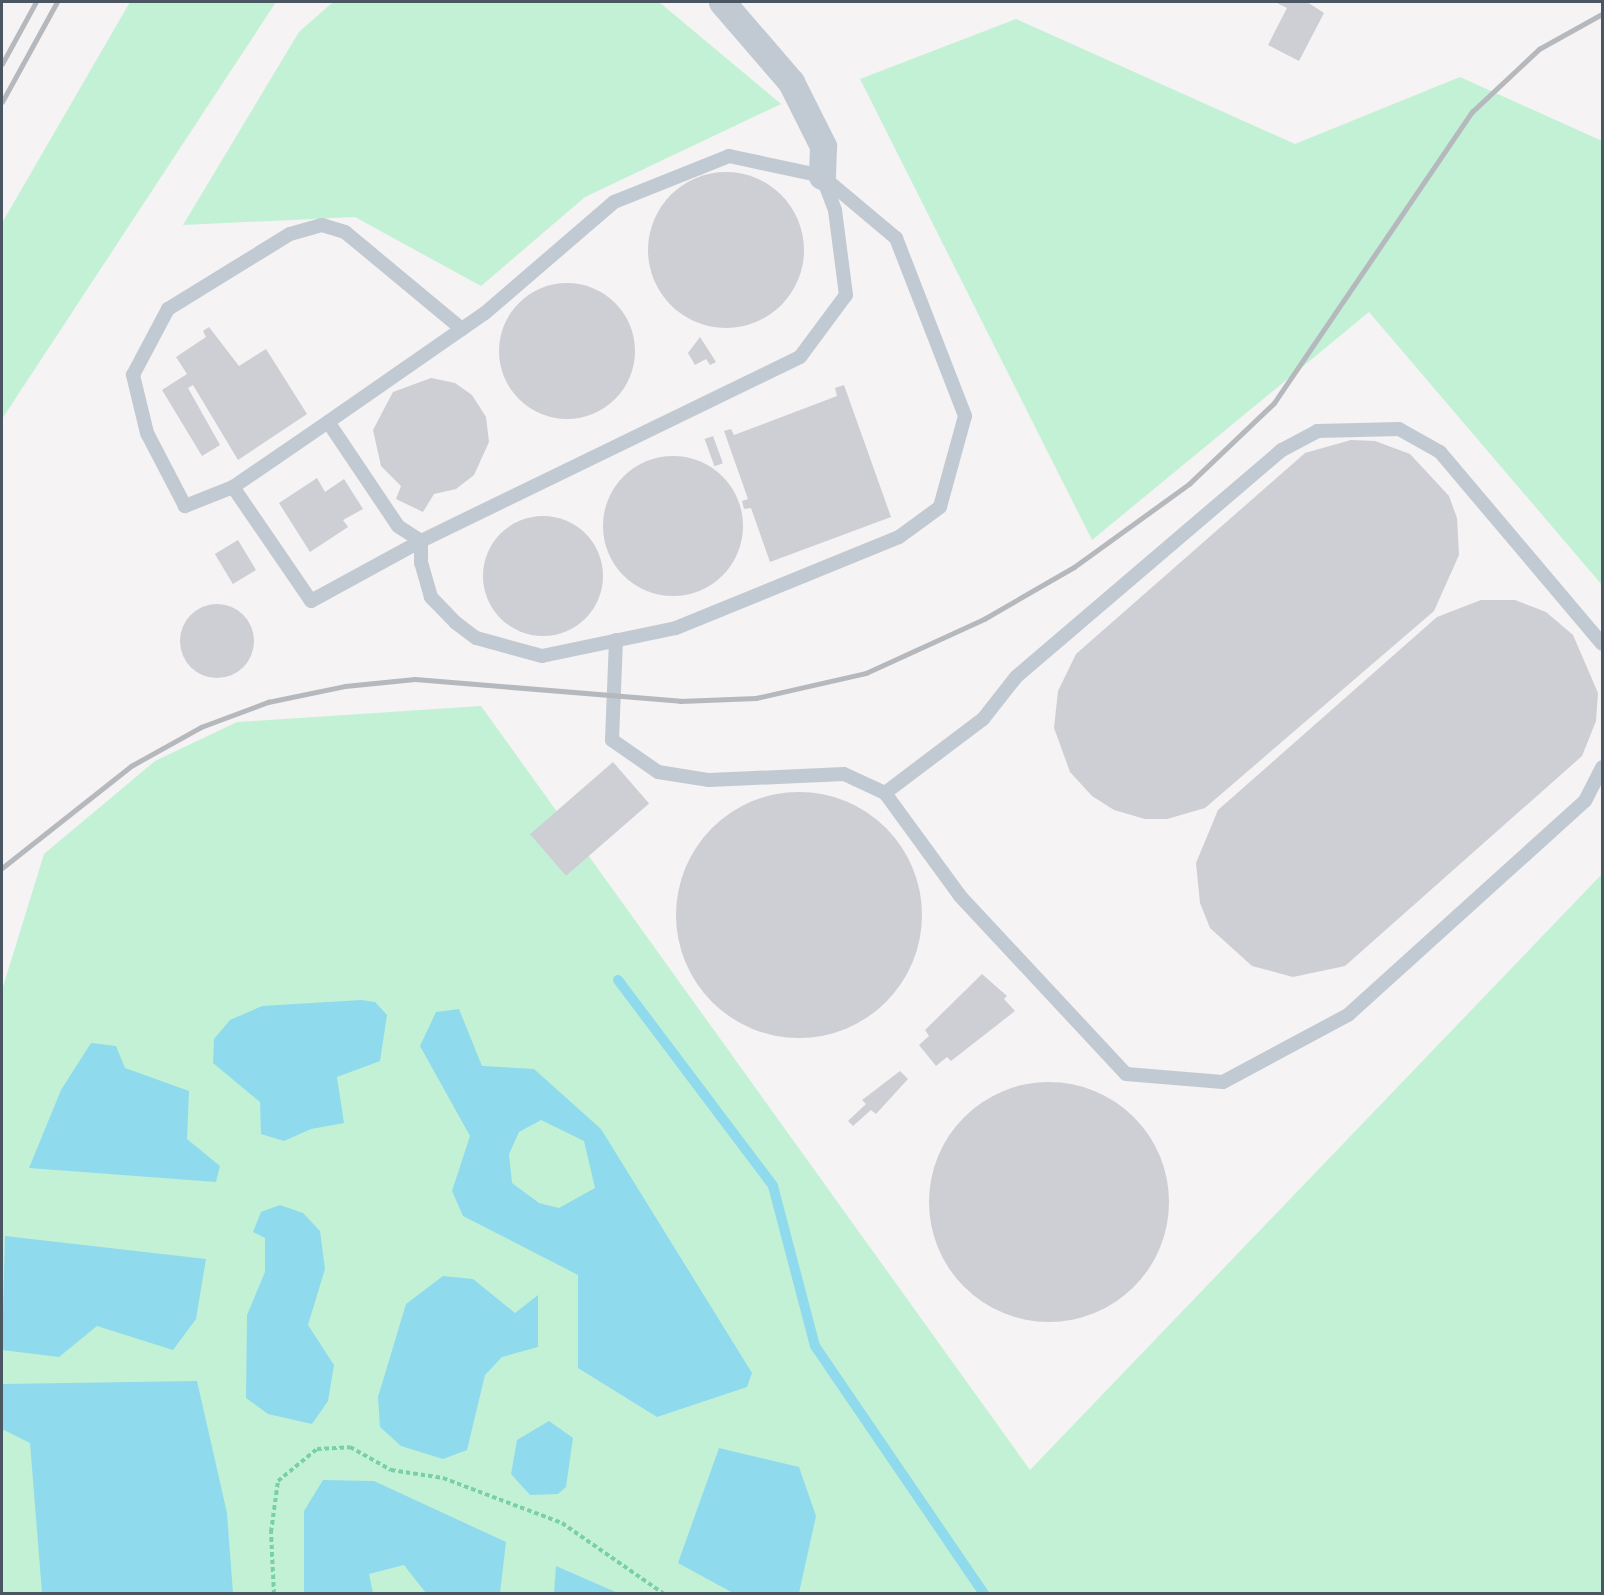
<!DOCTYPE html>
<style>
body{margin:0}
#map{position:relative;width:1604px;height:1595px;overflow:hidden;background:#f5f3f3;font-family:Cabin,sans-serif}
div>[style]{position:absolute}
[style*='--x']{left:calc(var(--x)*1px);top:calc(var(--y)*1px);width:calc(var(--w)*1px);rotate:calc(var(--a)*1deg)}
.green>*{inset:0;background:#c3f1d5}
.water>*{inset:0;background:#90daee}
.stream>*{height:10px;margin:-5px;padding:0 5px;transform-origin:5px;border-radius:5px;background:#90daee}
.building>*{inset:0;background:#cdcfd5;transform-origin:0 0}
.round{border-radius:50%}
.path>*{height:4px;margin-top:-2px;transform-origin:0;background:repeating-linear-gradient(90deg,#7ad0a6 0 4.5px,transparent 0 7.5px)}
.lane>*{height:14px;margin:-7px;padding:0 7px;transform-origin:7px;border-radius:7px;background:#c1cad2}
.street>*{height:27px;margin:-13.5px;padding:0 13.5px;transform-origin:13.5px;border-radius:13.5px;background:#c1cad2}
.rail>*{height:4.5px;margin:-2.25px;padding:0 2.25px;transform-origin:2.25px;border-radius:2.25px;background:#b5b8bd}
span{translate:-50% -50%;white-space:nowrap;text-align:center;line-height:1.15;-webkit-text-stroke:6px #fff;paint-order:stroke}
.frame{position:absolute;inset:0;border:3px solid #4a5661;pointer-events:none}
</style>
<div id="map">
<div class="green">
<i style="clip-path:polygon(130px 2px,276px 2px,2px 419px,2px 223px)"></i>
<i style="clip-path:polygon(333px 2px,659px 2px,781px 104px,585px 197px,481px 286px,355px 217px,183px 225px,299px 32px)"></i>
<i style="clip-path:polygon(1016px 19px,1295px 144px,1460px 77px,1602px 141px,1602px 585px,1369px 312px,1092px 540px,860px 79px)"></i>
<i style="clip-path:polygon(481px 706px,1030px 1470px,1602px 874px,1602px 1593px,2px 1594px,2px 990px,44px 854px,155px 761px,237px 722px)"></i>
</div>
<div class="water">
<i style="clip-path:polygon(361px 1000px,375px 1002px,387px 1015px,380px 1061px,337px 1077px,344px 1123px,311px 1129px,284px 1141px,261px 1134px,260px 1102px,213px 1063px,214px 1039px,230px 1020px,262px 1006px)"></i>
<i style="clip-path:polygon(evenodd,459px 1009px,482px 1066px,534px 1069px,601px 1129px,752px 1373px,747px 1387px,657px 1417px,578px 1368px,578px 1275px,463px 1216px,452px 1191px,470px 1136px,420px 1046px,436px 1012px,459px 1009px,541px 1120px,584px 1141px,595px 1188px,559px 1208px,539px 1203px,512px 1183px,509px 1154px,519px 1132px,541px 1120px)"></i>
<i style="clip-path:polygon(91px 1043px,116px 1046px,125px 1068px,189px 1091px,187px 1139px,220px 1166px,216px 1182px,29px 1168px,61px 1090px)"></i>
<i style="clip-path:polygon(280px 1205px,303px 1213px,320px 1231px,325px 1269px,308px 1325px,334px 1365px,328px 1401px,312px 1424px,268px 1414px,246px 1398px,247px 1315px,265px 1272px,265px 1238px,253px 1232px,261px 1212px)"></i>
<i style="clip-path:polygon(5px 1236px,206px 1259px,196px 1319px,173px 1350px,97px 1326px,59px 1357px,2px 1350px)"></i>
<i style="clip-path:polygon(443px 1276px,473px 1279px,515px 1313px,538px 1295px,538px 1347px,502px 1357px,485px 1375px,467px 1450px,443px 1459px,401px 1446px,380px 1427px,378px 1397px,406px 1304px)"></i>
<i style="clip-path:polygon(197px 1381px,227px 1513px,233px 1593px,42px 1593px,30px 1443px,2px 1429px,2px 1384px)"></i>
<i style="clip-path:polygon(549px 1421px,573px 1438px,566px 1487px,558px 1494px,530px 1495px,511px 1474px,517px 1440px)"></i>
<i style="clip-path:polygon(719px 1448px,799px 1467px,816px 1516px,799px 1593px,733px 1593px,678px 1563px)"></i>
<i style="clip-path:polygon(323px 1480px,374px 1481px,506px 1542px,500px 1593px,426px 1593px,404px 1565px,369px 1574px,373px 1593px,304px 1593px,304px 1511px)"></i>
<i style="clip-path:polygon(556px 1566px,618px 1593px,554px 1593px)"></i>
</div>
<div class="stream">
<i style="--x:618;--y:980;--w:258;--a:53"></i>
<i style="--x:773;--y:1186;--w:165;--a:75.3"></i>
<i style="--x:815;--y:1346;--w:300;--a:55.7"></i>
</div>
<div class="building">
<i style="clip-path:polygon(1275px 2px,1307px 2px,1324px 13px,1299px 61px,1268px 45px,1287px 8px)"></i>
<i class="round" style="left:648px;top:172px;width:156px;height:156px"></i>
<i class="round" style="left:499px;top:283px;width:136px;height:136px"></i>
<i style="clip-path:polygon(209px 327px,239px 366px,266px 349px,307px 414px,238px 460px,193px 385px,188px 388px,220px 445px,202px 456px,162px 390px,187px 374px,176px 357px,206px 337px,203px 331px)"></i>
<i style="clip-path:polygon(700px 337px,716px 362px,710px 365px,706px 359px,695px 365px,688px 353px)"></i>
<i style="clip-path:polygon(431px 378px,455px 383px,472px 395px,486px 417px,489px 442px,474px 475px,456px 489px,434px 494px,423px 512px,396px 499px,401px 486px,381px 466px,373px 430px,393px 392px)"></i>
<i style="clip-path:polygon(844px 385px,891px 517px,770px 562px,751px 508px,744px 509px,742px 501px,748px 499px,724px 431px,731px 429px,734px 435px,837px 396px,835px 388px)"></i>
<i style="left:713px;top:436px;width:29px;height:9px;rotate:70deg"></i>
<i style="clip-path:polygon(1351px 440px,1375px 441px,1410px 454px,1449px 496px,1457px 518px,1459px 555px,1434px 611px,1205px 808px,1167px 819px,1145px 819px,1114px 810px,1092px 796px,1070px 772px,1054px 728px,1058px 691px,1076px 654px,1305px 453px)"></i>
<i class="round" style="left:603px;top:456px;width:140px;height:140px"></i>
<i style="clip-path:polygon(317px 478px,325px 492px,344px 479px,363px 509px,343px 520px,348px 527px,310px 552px,279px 503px)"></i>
<i class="round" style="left:483px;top:516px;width:120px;height:120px"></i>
<i style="left:238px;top:540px;width:35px;height:27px;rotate:59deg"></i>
<i style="clip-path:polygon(1481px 600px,1515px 600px,1546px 612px,1573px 635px,1598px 693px,1596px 721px,1582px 756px,1345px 966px,1293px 977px,1252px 966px,1210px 928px,1200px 903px,1196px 863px,1218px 810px,1437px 617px)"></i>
<i class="round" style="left:180px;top:604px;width:74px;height:74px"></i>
<i style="left:613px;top:762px;width:55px;height:110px;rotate:49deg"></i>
<i class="round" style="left:676px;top:792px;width:246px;height:246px"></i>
<i style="clip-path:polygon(982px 974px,1007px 996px,1004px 999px,1015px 1011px,951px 1061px,947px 1057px,936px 1066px,919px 1045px,929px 1036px,925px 1030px)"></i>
<i style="clip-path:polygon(900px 1071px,908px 1079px,876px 1114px,871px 1110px,853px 1126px,848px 1121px,866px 1104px,862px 1100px)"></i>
<i class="round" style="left:929px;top:1082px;width:240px;height:240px"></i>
</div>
<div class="path">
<i style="--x:274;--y:1594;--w:62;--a:-92.8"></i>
<i style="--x:271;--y:1532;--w:51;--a:-82.2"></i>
<i style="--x:278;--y:1481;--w:50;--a:-39.4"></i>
<i style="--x:317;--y:1449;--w:33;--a:-3"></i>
<i style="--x:350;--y:1447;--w:47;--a:29.3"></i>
<i style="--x:391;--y:1470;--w:53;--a:8.7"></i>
<i style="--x:443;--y:1478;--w:127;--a:20.7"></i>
<i style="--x:562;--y:1523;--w:124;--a:34.8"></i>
</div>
<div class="lane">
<i style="--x:822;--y:176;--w:97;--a:40"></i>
<i style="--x:896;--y:238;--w:191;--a:68.8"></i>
<i style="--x:965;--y:416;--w:94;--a:105.4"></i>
<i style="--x:940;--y:507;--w:51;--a:143.8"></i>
<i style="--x:899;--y:537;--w:241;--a:157.8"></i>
<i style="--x:676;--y:628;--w:137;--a:168.2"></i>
<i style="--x:542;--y:656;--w:68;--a:-164.7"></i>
<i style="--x:476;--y:638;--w:26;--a:-143"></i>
<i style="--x:455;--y:622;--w:35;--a:-134"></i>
<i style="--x:431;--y:597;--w:35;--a:-106"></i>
<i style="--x:421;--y:563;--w:22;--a:-90"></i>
<i style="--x:421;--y:541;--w:421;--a:-25.9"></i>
<i style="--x:800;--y:357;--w:77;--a:-53.4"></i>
<i style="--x:846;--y:295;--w:86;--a:-97.4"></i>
<i style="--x:835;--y:210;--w:36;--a:-111"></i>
<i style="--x:328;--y:422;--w:191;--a:-34.8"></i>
<i style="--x:485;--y:313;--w:170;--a:-40.7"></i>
<i style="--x:614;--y:202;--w:124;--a:-21.8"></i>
<i style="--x:729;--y:156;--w:95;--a:12.1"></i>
<i style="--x:233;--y:487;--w:138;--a:55.6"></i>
<i style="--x:311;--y:601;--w:125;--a:-28.6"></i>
<i style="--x:421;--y:541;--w:27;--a:-147"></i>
<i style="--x:398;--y:526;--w:125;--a:-123.9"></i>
<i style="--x:328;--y:422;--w:115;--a:145.6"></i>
<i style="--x:233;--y:487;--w:52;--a:158.4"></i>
<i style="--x:185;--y:506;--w:82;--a:-117.5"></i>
<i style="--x:147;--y:433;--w:60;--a:-103.6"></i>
<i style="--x:133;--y:375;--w:75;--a:-62.1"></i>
<i style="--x:168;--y:309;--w:143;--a:-31.6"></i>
<i style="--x:290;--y:234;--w:33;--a:-16"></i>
<i style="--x:322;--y:225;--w:24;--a:17"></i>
<i style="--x:345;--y:232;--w:152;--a:39.7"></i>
<i style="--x:616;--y:640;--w:100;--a:92.3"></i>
<i style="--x:612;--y:740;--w:56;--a:34.8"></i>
<i style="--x:658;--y:772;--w:52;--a:8.9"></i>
<i style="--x:709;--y:780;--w:135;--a:-2.5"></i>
<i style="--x:844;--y:774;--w:45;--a:24.9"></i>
<i style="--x:885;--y:793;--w:127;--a:53.9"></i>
<i style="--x:960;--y:896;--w:243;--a:47"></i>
<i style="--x:1126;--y:1074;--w:97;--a:4.7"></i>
<i style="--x:1223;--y:1082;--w:142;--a:-28.2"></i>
<i style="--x:1348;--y:1015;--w:319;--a:-42.1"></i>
<i style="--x:1585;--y:801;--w:38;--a:-63"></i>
<i style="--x:885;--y:793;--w:123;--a:-37.1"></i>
<i style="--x:983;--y:719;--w:53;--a:-51.8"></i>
<i style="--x:1016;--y:677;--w:350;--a:-40.5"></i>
<i style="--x:1282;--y:450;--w:40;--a:-28"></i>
<i style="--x:1317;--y:431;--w:82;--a:-1.4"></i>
<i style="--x:1399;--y:429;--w:47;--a:29.3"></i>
<i style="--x:1440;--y:452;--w:251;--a:49.8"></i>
</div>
<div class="street">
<i style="--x:722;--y:2;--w:106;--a:49.2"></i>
<i style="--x:791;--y:82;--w:72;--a:63.4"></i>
<i style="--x:823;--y:146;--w:30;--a:92"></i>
</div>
<div class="rail">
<i style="--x:2;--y:64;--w:71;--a:-61.3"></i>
<i style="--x:2;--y:102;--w:114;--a:-61.2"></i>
<i style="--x:2;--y:868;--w:164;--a:-38.3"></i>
<i style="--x:131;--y:766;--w:80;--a:-29.1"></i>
<i style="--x:201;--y:727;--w:72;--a:-20.5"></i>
<i style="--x:268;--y:702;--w:79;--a:-11.7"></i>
<i style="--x:345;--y:686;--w:70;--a:-5.7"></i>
<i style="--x:415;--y:679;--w:266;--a:4.7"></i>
<i style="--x:680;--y:701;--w:76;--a:-2.3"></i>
<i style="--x:756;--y:698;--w:113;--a:-12.8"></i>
<i style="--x:866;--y:673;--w:130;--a:-24.6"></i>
<i style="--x:984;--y:619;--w:104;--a:-30"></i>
<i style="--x:1074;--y:567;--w:142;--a:-35.8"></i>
<i style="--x:1189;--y:484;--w:117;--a:-43.6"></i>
<i style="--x:1274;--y:403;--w:352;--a:-55.8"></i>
<i style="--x:1472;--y:112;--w:92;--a:-43.2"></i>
<i style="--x:1539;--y:49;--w:72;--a:-29.1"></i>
</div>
<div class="frame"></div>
</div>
